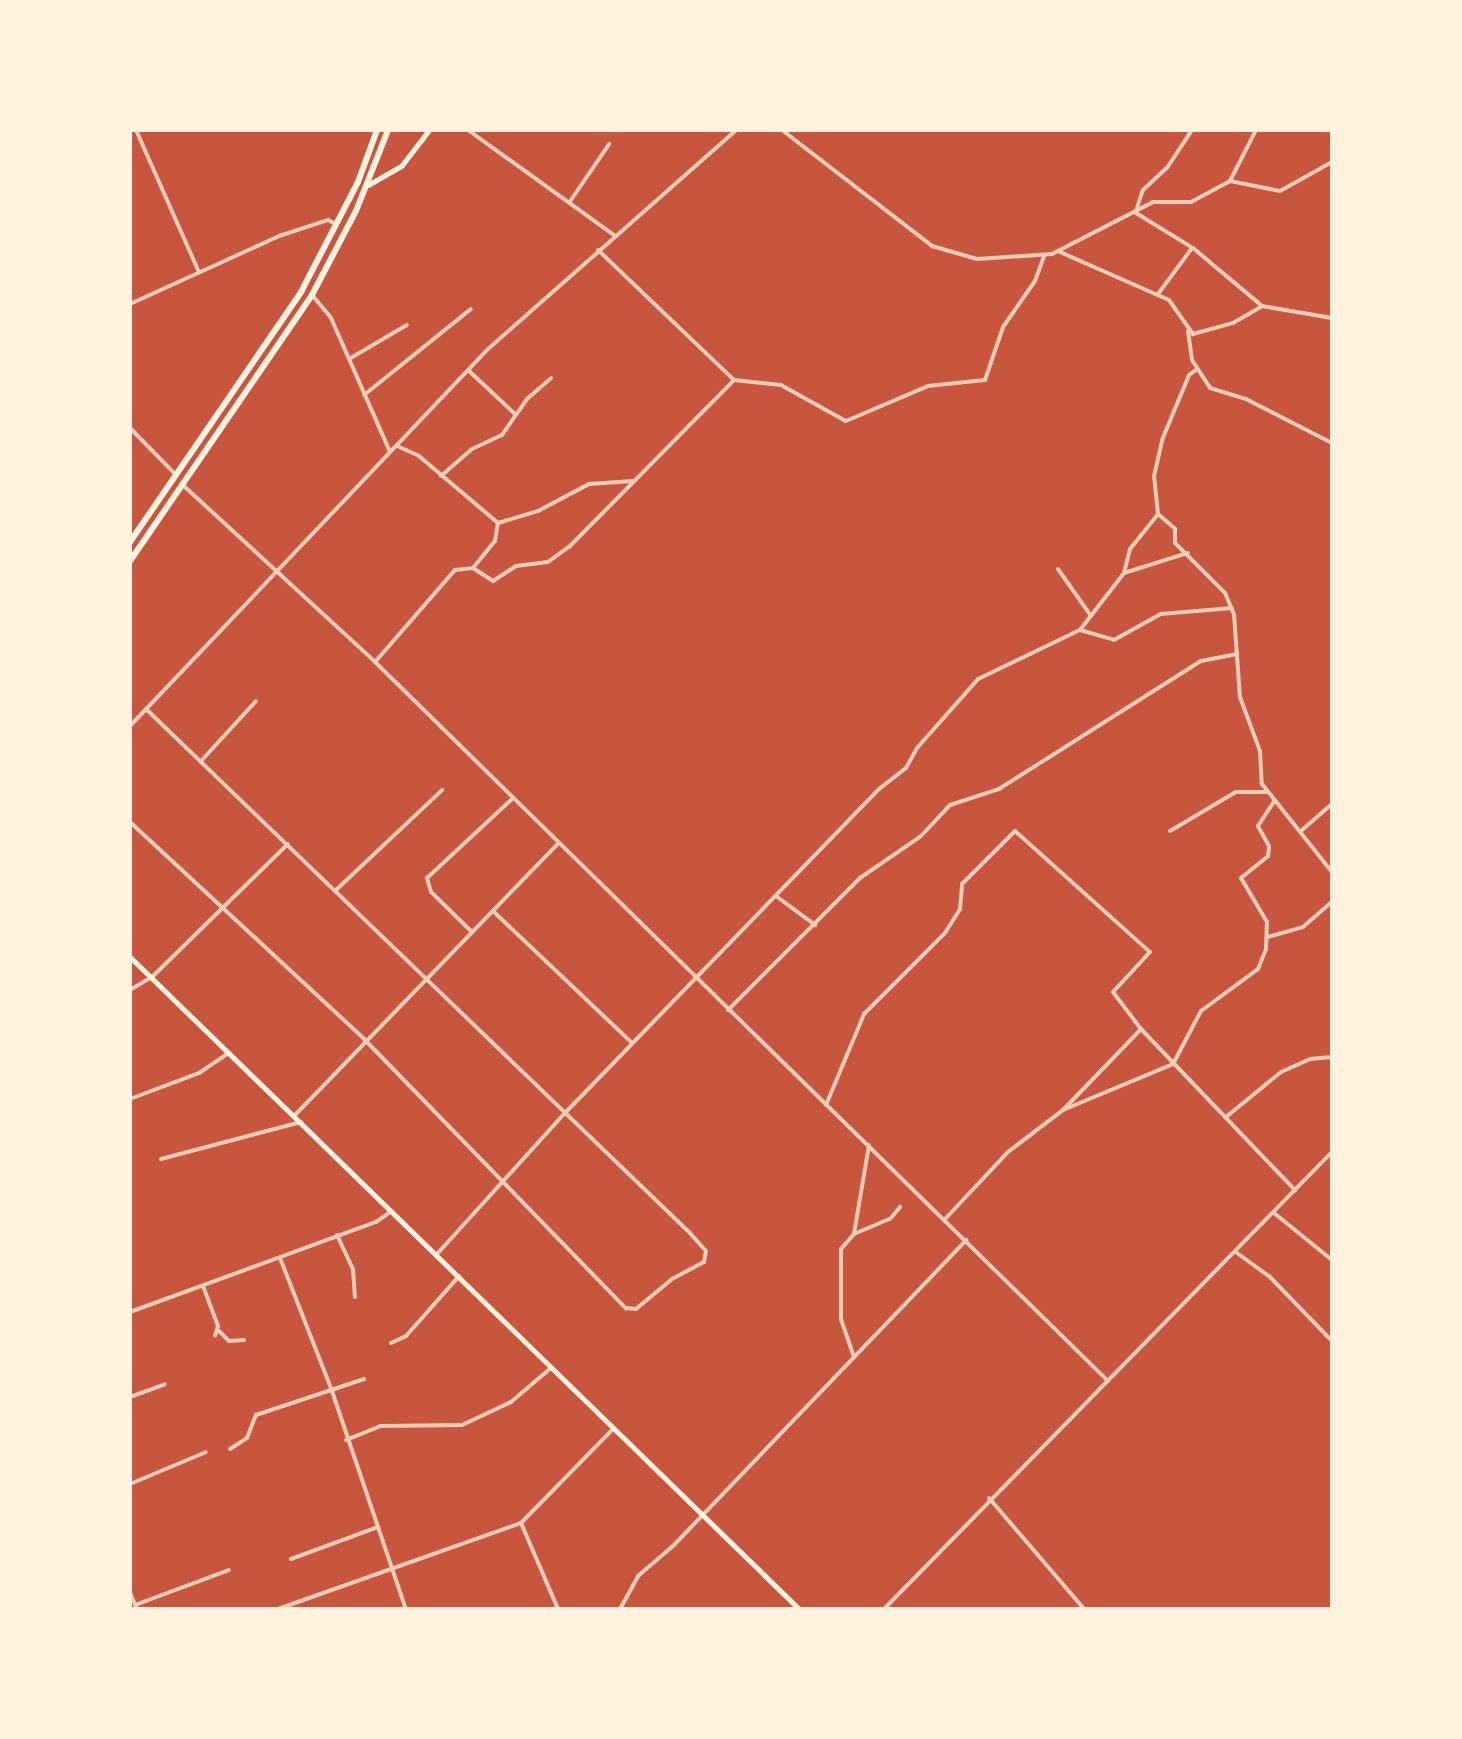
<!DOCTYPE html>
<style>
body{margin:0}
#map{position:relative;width:1462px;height:1739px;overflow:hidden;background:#c8553d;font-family:"Noto Sans",sans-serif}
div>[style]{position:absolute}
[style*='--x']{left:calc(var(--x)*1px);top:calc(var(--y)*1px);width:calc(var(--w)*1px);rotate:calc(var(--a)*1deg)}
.minor>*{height:4px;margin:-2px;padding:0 2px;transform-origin:2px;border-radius:2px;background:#f1ccb7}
.secondary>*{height:5px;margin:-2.5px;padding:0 2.5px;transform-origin:2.5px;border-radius:2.5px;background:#fff3e0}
.trunk>*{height:6px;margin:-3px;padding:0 3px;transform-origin:3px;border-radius:3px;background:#fff3e0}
span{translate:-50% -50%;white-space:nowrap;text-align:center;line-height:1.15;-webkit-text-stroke:8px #fff3e0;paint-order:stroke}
.frame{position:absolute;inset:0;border:132px solid #fff3e0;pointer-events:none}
</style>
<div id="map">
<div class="minor">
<i style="--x:136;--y:130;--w:155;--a:66.1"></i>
<i style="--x:468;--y:130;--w:180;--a:35.7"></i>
<i style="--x:782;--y:130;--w:190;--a:37.7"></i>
<i style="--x:932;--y:246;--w:47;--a:16.1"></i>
<i style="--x:977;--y:259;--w:75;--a:-3.8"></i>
<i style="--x:1052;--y:254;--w:114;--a:-27.2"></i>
<i style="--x:1153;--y:202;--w:38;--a:0"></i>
<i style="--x:1191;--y:202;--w:44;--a:-28.3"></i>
<i style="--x:1230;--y:181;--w:51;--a:11.3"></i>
<i style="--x:1280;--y:191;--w:60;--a:-29.1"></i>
<i style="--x:1230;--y:181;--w:57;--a:-63"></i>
<i style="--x:571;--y:200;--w:68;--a:-55.8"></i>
<i style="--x:1136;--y:211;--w:22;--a:-72"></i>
<i style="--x:1143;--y:190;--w:33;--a:-43"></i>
<i style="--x:1167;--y:168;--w:45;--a:-56.7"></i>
<i style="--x:1136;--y:213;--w:67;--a:31.6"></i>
<i style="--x:1193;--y:248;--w:90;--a:40"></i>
<i style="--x:1262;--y:306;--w:71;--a:9.7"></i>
<i style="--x:598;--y:250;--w:188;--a:43.7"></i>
<i style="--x:734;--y:380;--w:47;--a:6.1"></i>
<i style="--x:781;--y:385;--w:74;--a:29"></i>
<i style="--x:846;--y:421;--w:89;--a:-23.1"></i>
<i style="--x:928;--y:386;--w:57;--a:-6"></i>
<i style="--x:985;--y:380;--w:56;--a:-71.2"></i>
<i style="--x:1003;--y:327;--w:56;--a:-55.2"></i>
<i style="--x:1035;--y:281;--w:27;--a:-70"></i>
<i style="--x:1060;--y:252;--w:119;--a:23.8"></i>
<i style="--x:1169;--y:300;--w:42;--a:54.8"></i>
<i style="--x:1193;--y:334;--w:41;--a:-15.4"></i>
<i style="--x:1233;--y:323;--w:34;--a:-30"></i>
<i style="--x:1158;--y:294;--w:57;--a:-53.5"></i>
<i style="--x:312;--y:295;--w:30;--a:50"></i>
<i style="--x:331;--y:318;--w:146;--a:66.2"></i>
<i style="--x:130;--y:304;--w:164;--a:-24.5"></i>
<i style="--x:279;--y:236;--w:52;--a:-18.1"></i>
<i style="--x:328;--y:220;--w:10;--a:29"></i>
<i style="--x:1188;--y:331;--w:29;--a:82"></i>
<i style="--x:1192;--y:360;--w:33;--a:57"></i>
<i style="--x:1210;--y:388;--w:38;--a:17"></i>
<i style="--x:1246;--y:399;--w:97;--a:27.1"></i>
<i style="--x:349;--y:359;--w:67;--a:-30.4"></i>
<i style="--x:468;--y:370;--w:64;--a:43.1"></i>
<i style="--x:364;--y:395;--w:137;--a:-38.8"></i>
<i style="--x:130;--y:428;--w:66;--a:45.6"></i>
<i style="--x:397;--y:446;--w:24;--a:24"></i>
<i style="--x:419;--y:456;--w:104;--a:40.3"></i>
<i style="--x:498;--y:523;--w:42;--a:-16.7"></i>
<i style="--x:538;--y:511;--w:58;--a:-27.9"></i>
<i style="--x:589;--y:484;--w:44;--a:-3.9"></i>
<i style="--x:441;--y:476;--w:41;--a:-41.1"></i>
<i style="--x:472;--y:449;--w:33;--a:-25"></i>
<i style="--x:502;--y:435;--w:44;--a:-55.2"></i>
<i style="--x:527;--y:399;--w:32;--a:-41"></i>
<i style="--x:185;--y:487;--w:258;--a:42.6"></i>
<i style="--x:375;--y:662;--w:1027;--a:44.45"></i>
<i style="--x:1158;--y:514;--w:23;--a:41"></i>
<i style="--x:1175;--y:529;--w:14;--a:90"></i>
<i style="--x:1175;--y:543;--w:71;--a:45"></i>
<i style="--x:1225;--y:593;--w:23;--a:67"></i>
<i style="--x:1234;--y:614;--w:83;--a:85.9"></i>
<i style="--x:1240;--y:697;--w:58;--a:69.7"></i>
<i style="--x:1260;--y:751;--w:33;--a:87"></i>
<i style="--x:1262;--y:784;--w:112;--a:51.5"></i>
<i style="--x:473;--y:568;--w:35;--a:-51"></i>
<i style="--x:495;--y:541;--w:18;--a:-81"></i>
<i style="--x:1058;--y:569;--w:57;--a:54.9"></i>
<i style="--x:1124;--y:573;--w:67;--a:-17.4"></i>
<i style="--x:1080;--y:630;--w:35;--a:16"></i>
<i style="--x:1114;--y:640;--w:54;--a:-29"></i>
<i style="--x:1161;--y:614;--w:71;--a:-4.8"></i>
<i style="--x:375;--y:662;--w:122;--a:-49"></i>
<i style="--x:455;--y:570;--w:18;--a:-6"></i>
<i style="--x:473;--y:568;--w:24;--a:33"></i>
<i style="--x:493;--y:581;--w:27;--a:-33"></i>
<i style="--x:516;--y:566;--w:32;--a:-7"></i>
<i style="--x:548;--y:562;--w:26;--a:-36"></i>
<i style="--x:569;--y:547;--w:235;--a:-45.3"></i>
<i style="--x:130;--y:726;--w:520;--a:-46.48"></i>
<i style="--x:488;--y:349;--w:331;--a:-41.4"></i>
<i style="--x:201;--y:761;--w:81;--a:-47.5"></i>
<i style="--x:130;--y:822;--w:319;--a:42.8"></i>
<i style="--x:364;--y:1039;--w:376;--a:45.8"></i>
<i style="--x:626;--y:1308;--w:10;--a:6"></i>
<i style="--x:636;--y:1309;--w:47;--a:-39.8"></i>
<i style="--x:672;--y:1279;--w:36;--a:-28"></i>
<i style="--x:704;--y:1262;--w:11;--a:-80"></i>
<i style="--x:706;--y:1251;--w:24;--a:-132"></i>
<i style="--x:690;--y:1233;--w:755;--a:-136.07"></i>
<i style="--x:1302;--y:830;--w:40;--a:-41"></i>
<i style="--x:1170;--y:831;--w:77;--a:-30.6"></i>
<i style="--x:1236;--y:792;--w:30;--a:0"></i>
<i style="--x:336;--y:890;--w:146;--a:-43.3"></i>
<i style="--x:776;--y:896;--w:49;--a:36.6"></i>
<i style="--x:493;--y:911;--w:192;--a:43.5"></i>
<i style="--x:472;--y:932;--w:57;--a:-135.7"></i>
<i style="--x:431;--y:892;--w:15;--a:-106"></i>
<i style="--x:427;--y:878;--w:115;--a:-42.9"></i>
<i style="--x:1268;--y:937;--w:36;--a:-16"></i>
<i style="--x:1303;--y:927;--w:38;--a:-41"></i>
<i style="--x:130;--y:990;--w:26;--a:-31"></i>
<i style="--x:152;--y:977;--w:190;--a:-44.4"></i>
<i style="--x:728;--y:1010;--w:187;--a:-45"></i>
<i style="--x:860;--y:878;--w:74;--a:-34.5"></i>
<i style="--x:921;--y:836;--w:42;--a:-46.9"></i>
<i style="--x:950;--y:805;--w:52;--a:-18.1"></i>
<i style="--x:999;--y:789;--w:239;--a:-32.4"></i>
<i style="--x:1201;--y:661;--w:37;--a:-11"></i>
<i style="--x:130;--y:1099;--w:74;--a:-20.6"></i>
<i style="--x:199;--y:1073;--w:36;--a:-34"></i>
<i style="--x:826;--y:1105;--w:99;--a:-67.3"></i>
<i style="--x:864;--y:1014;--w:115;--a:-45"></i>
<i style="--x:945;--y:933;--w:28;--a:-58"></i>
<i style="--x:960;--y:909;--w:25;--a:-85"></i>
<i style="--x:962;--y:884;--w:75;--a:-45"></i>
<i style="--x:1015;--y:831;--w:181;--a:41.9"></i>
<i style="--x:1150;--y:952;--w:54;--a:132.8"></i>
<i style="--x:1113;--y:992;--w:46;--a:52.9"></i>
<i style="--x:1064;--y:1109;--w:111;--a:-46.1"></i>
<i style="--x:1141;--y:1029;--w:223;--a:46.3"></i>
<i style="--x:294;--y:1116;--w:378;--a:-45.9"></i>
<i style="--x:1226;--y:1117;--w:71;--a:-39.3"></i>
<i style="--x:1281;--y:1072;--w:32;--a:-24"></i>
<i style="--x:1310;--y:1059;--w:22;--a:-5"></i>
<i style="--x:869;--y:1145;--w:90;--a:99.6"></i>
<i style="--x:854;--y:1234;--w:39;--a:-23"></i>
<i style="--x:890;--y:1219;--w:16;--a:-50"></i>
<i style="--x:161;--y:1159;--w:145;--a:-14.8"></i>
<i style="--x:1274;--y:1213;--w:75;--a:39"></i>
<i style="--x:946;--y:1218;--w:91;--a:-46.8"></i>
<i style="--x:1008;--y:1152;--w:69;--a:-37.4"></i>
<i style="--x:1063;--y:1110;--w:119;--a:-22.7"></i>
<i style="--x:1173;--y:1064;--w:60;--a:-62.2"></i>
<i style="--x:1201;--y:1011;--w:71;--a:-36.4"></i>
<i style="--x:1258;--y:969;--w:22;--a:-68"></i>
<i style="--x:1266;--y:949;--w:27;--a:-88"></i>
<i style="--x:1267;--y:922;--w:51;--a:-120.6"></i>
<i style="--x:1241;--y:878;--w:35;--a:-39"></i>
<i style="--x:1268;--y:856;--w:10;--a:-84"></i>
<i style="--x:1269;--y:846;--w:23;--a:-119"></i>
<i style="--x:1258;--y:826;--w:30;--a:-57"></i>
<i style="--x:337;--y:1235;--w:38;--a:65"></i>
<i style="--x:353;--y:1269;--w:28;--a:86"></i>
<i style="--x:1237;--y:1253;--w:39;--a:36"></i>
<i style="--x:1269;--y:1276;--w:91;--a:45.9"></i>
<i style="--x:437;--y:1254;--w:190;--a:-47.8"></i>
<i style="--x:565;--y:1113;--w:451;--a:-45.9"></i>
<i style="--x:879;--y:789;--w:34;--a:-38"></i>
<i style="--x:906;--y:768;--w:23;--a:-61"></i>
<i style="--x:917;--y:748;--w:92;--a:-48.5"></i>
<i style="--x:978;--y:679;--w:113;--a:-25.7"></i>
<i style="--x:1080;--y:630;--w:72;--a:-52.3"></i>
<i style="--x:1124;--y:573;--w:25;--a:-76"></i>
<i style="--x:1130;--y:549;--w:45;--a:-51.3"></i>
<i style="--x:1158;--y:514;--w:38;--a:-96"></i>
<i style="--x:1154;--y:476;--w:37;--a:-77"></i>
<i style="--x:1162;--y:440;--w:70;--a:-67.4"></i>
<i style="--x:1189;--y:375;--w:9;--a:-36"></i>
<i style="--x:280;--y:1258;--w:143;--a:68.6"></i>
<i style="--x:332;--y:1391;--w:230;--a:71.3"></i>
<i style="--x:203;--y:1286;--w:43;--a:69.4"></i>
<i style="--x:218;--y:1326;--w:10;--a:107"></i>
<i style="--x:130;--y:1312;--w:262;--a:-20.1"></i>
<i style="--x:376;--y:1222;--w:19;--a:-35"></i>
<i style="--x:219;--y:1331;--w:14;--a:45"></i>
<i style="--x:229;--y:1341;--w:15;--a:-4"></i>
<i style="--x:391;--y:1343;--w:17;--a:-25"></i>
<i style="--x:406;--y:1336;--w:80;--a:-48.5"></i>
<i style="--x:854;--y:1357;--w:39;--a:-109"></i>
<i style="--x:841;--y:1320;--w:71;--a:-90"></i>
<i style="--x:841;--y:1249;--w:20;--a:-49"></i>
<i style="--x:130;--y:1397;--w:37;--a:-20"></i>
<i style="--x:346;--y:1440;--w:37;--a:-22"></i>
<i style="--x:380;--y:1426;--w:82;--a:-0.7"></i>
<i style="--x:462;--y:1425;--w:54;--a:-25.1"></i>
<i style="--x:511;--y:1402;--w:52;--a:-40.4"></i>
<i style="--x:230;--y:1449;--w:20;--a:-33"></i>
<i style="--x:247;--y:1438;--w:25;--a:-69"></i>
<i style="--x:256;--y:1415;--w:114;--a:-18.4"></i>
<i style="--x:130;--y:1484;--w:82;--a:-22.8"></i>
<i style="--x:989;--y:1498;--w:146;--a:49.4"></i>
<i style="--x:521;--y:1523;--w:94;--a:66.7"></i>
<i style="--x:291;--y:1559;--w:93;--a:-20.2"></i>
<i style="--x:130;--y:1593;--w:17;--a:66"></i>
<i style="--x:135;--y:1605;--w:100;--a:-20.4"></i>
<i style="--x:278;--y:1609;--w:258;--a:-19.5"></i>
<i style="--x:521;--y:1523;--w:132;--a:-45.6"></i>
<i style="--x:620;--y:1609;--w:38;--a:-61"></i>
<i style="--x:638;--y:1576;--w:46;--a:-40.6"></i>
<i style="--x:673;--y:1546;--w:424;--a:-46.2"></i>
<i style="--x:884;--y:1609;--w:640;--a:-45.57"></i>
</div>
<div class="secondary">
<i style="--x:368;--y:185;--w:39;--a:-30"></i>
<i style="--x:402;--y:165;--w:44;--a:-52.4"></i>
<i style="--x:130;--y:957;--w:934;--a:44.26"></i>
</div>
<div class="trunk">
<i style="--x:130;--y:542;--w:303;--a:-55.6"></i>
<i style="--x:301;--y:292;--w:124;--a:-62.6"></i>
<i style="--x:358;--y:182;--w:55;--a:-69.9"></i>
<i style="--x:130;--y:561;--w:322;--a:-55.6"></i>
<i style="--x:312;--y:295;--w:95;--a:-62.4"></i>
<i style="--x:356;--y:211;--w:87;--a:-68.4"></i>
</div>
<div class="frame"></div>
</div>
